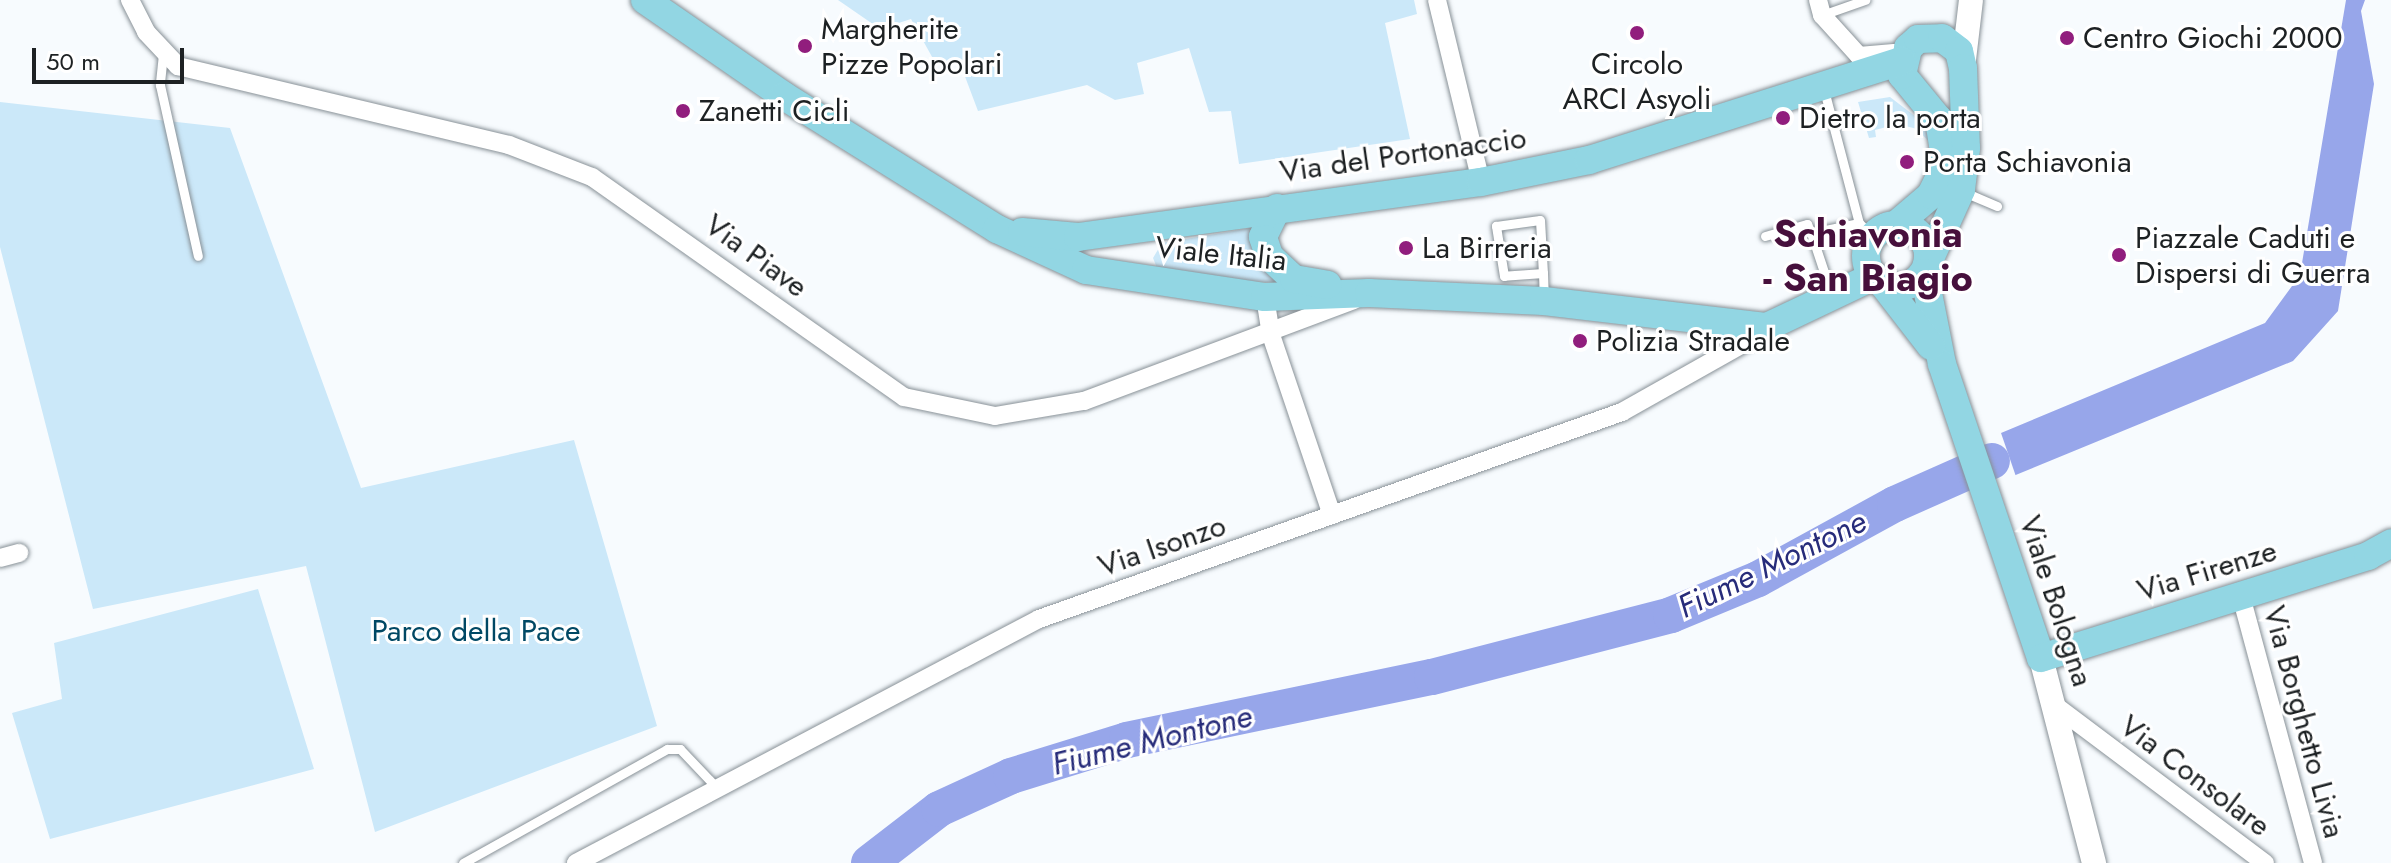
<!DOCTYPE html>
<style>
body{margin:0}
#map{position:relative;width:2391px;height:863px;overflow:hidden;background:#f7fbfe;font-family:Jost,sans-serif}
div>[style]{position:absolute}
[style*='--x']{left:calc(var(--x)*1px);top:calc(var(--y)*1px);width:calc(var(--w)*1px);rotate:calc(var(--a)*1deg)}
.green>*{inset:0;background:#cbe8f9}
.water>*{inset:0;background:#97a6ea}
.pier>*{inset:0;background:#f7fbfe;transform-origin:0 0}
.river>*{height:36px;margin:-18px;padding:0 18px;transform-origin:18px;border-radius:18px;background:#97a6ea}
.roads{filter:drop-shadow(0 0 2px #889197) drop-shadow(0 0 2px #889197)}
.lane>*{height:9px;margin:-4.5px;padding:0 4.5px;transform-origin:4.5px;border-radius:4.5px;background:#fff}
.street>*{height:18px;margin:-9px;padding:0 9px;transform-origin:9px;border-radius:9px;background:#fff}
.secondary>*{height:24px;margin:-12px;padding:0 12px;transform-origin:12px;border-radius:12px;background:#fff}
.primary>*{height:28px;margin:-14px;padding:0 14px;transform-origin:14px;border-radius:14px;background:#92d6e3}
.primary>.ring{margin:-14px;padding:0;box-sizing:content-box;background:none;border:28px solid #92d6e3;border-radius:50%}
.dots>*{width:22px;height:22px;translate:-50% -50%;box-sizing:border-box;border:4px solid #fff;border-radius:50%}
span{translate:-50% -50%;white-space:nowrap;text-align:center;line-height:1.15;-webkit-text-stroke:6px #fff;paint-order:stroke}
.poi-label{font-size:30px;color:#1d2123}
.left{translate:0 -50%;text-align:left}
.street-label{font-size:30px;color:#1d2123}
.park-label{font-size:30px;color:#004864}
.water-label{font-size:32px;color:#272c7a;font-style:italic}
.district-label{font-size:38px;color:#47103c;font-weight:700}
.scale{position:absolute;left:32px;top:48px;width:152px;height:36px;box-sizing:border-box;border:4px solid #1d2123;border-top:0;padding-left:10px;font-size:24px;line-height:28px;white-space:nowrap;color:#1d2123;-webkit-text-stroke:6px #fff;paint-order:stroke}
</style>
<div id="map">
<div class="green">
<i style="clip-path:polygon(838px 0,1414px 0,1417px 14px,1385px 23px,1410px 139px,1239px 164px,1231px 111px,1209px 112px,1189px 48px,1137px 63px,1144px 94px,1115px 100px,1087px 85px,978px 111px,958px 58px,936px 64px,911px 19px,880px 29px)"></i>
<i style="clip-path:polygon(1890px 97px,1924px 123px,1933px 146px,1917px 129px,1898px 124px,1875px 130px,1876px 137px,1869px 138px,1858px 102px)"></i>
<i style="clip-path:polygon(0 102px,230px 128px,361px 488px,574px 440px,657px 726px,375px 832px,306px 566px,93px 609px,0 247px)"></i>
<i style="clip-path:polygon(1257px 227px,1289px 283px,1200px 279px,1157px 268px,1153px 258px,1162px 243px)"></i>
<i style="clip-path:polygon(258px 589px,314px 769px,50px 839px,12px 713px,62px 699px,54px 643px)"></i>
</div>
<div class="water">
<i style="clip-path:polygon(2346px 0,2365px 0,2361px 11px,2374px 84px,2338px 311px,2293px 361px,1957px 499px,1941px 458px,2265px 323px,2300px 275px)"></i>
</div>
<div class="pier">
<i style="left:2000px;top:430px;width:52px;height:66px;rotate:71deg"></i>
</div>
<div class="river">
<i style="--x:869;--y:863;--w:88;--a:-37.6"></i>
<i style="--x:939;--y:809;--w:79;--a:-24.6"></i>
<i style="--x:1011;--y:776;--w:121;--a:-17.2"></i>
<i style="--x:1127;--y:740;--w:311;--a:-11.7"></i>
<i style="--x:1432;--y:677;--w:247;--a:-14.5"></i>
<i style="--x:1671;--y:615;--w:94;--a:-22.5"></i>
<i style="--x:1758;--y:579;--w:156;--a:-28.7"></i>
<i style="--x:1895;--y:504;--w:106;--a:-23.9"></i>
</div>
<div class="roads">
<div class="lane">
<i style="--x:1822;--y:15;--w:46;--a:-19.2"></i>
<i style="--x:163;--y:54;--w:31;--a:96"></i>
<i style="--x:160;--y:85;--w:175;--a:77.5"></i>
<i style="--x:1824;--y:90;--w:138;--a:75.3"></i>
<i style="--x:1859;--y:223;--w:19;--a:43"></i>
<i style="--x:1964;--y:192;--w:36;--a:23"></i>
<i style="--x:1765;--y:236;--w:44;--a:-15.9"></i>
<i style="--x:1807;--y:224;--w:10;--a:66"></i>
<i style="--x:1543;--y:273;--w:39;--a:176"></i>
<i style="--x:1504;--y:276;--w:51;--a:-99.1"></i>
<i style="--x:1496;--y:226;--w:44;--a:-7.8"></i>
<i style="--x:1540;--y:220;--w:53;--a:86.8"></i>
<i style="--x:1543;--y:273;--w:25;--a:88"></i>
<i style="--x:1826;--y:278;--w:47;--a:-108.4"></i>
<i style="--x:1811;--y:233;--w:49;--a:-11.8"></i>
<i style="--x:463;--y:863;--w:234;--a:-29.2"></i>
<i style="--x:667;--y:749;--w:13;--a:0"></i>
<i style="--x:680;--y:749;--w:54;--a:46.5"></i>
</div>
<div class="street">
<i style="--x:130;--y:0;--w:36;--a:63"></i>
<i style="--x:146;--y:32;--w:47;--a:46.7"></i>
<i style="--x:178;--y:66;--w:340;--a:13.4"></i>
<i style="--x:509;--y:145;--w:89;--a:21.1"></i>
<i style="--x:592;--y:177;--w:382;--a:35.2"></i>
<i style="--x:904;--y:397;--w:93;--a:11.8"></i>
<i style="--x:995;--y:416;--w:90;--a:-9.6"></i>
<i style="--x:1084;--y:401;--w:288;--a:-20.5"></i>
<i style="--x:1437;--y:0;--w:187;--a:76.4"></i>
<i style="--x:1818;--y:0;--w:16;--a:75"></i>
<i style="--x:1822;--y:15;--w:55;--a:47.9"></i>
<i style="--x:1859;--y:56;--w:35;--a:-5"></i>
<i style="--x:1265;--y:297;--w:38;--a:81"></i>
<i style="--x:1271;--y:335;--w:190;--a:71.3"></i>
<i style="--x:0;--y:558;--w:20;--a:-15"></i>
<i style="--x:2241;--y:596;--w:277;--a:74.9"></i>
<i style="--x:2053;--y:704;--w:265;--a:36.9"></i>
<i style="--x:576;--y:863;--w:523;--a:-27.79"></i>
<i style="--x:1039;--y:619;--w:619;--a:-19.55"></i>
<i style="--x:1622;--y:412;--w:171;--a:-29.4"></i>
</div>
<div class="secondary">
<i style="--x:1963;--y:68;--w:68;--a:-83.3"></i>
<i style="--x:2041;--y:658;--w:212;--a:75.5"></i>
</div>
<div class="primary">
<i style="--x:645;--y:0;--w:169;--a:34.6"></i>
<i style="--x:784;--y:96;--w:251;--a:32"></i>
<i style="--x:997;--y:229;--w:98;--a:24.7"></i>
<i style="--x:1086;--y:270;--w:181;--a:8.6"></i>
<i style="--x:1265;--y:297;--w:104;--a:-2.2"></i>
<i style="--x:1369;--y:293;--w:175;--a:2.6"></i>
<i style="--x:1544;--y:301;--w:225;--a:6.7"></i>
<i style="--x:1767;--y:327;--w:119;--a:-25.5"></i>
<i style="--x:1277;--y:208;--w:32;--a:116"></i>
<i style="--x:1263;--y:237;--w:20;--a:72"></i>
<i style="--x:1269;--y:256;--w:34;--a:43"></i>
<i style="--x:1294;--y:279;--w:34;--a:10"></i>
<i class="ring" style="left:1866px;top:225px;width:34px;height:34px"></i>
<i style="--x:1896;--y:225;--w:46;--a:-40.6"></i>
<i style="--x:1931;--y:195;--w:34;--a:-64"></i>
<i style="--x:1946;--y:164;--w:45;--a:-99"></i>
<i style="--x:1939;--y:120;--w:58;--a:-129.4"></i>
<i style="--x:1902;--y:75;--w:28;--a:-77"></i>
<i style="--x:1908;--y:48;--w:13;--a:-42"></i>
<i style="--x:1918;--y:39;--w:24;--a:-2"></i>
<i style="--x:1942;--y:38;--w:21;--a:37"></i>
<i style="--x:1959;--y:51;--w:17;--a:77"></i>
<i style="--x:1963;--y:68;--w:80;--a:87.9"></i>
<i style="--x:1966;--y:148;--w:42;--a:96.8"></i>
<i style="--x:1961;--y:190;--w:82;--a:114.4"></i>
<i style="--x:1022;--y:232;--w:56;--a:5.1"></i>
<i style="--x:1078;--y:237;--w:407;--a:-7.8"></i>
<i style="--x:1481;--y:182;--w:110;--a:-11.5"></i>
<i style="--x:1589;--y:160;--w:328;--a:-17.6"></i>
<i style="--x:1924;--y:273;--w:93;--a:78.8"></i>
<i style="--x:1942;--y:364;--w:310;--a:71.4"></i>
<i style="--x:2041;--y:658;--w:343;--a:-17.3"></i>
<i style="--x:2368;--y:556;--w:26;--a:-29"></i>
<i style="--x:1883;--y:284;--w:78;--a:52.3"></i>
</div>
</div>
<div class="dots">
<i style="left:1637px;top:33px;background:#911e7d"></i>
<i style="left:2067px;top:38px;background:#911e7d"></i>
<i style="left:805px;top:46px;background:#911e7d"></i>
<i style="left:683px;top:111px;background:#911e7d"></i>
<i style="left:1783px;top:118px;background:#911e7d"></i>
<i style="left:1907px;top:162px;background:#911e7d"></i>
<i style="left:1406px;top:248px;background:#911e7d"></i>
<i style="left:2119px;top:255px;background:#911e7d"></i>
<i style="left:1580px;top:341px;background:#911e7d"></i>
</div>
<div class="poi-label">
<span class="left" style="left:821px;top:46px">Margherite<br>Pizze Popolari</span>
<span class="left" style="left:2083px;top:38px">Centro Giochi 2000</span>
<span style="left:1637px;top:81px">Circolo<br>ARCI Asyoli</span>
<span class="left" style="left:699px;top:111px">Zanetti Cicli</span>
<span class="left" style="left:1799px;top:118px">Dietro la porta</span>
<span class="left" style="left:1923px;top:162px">Porta Schiavonia</span>
<span class="left" style="left:2135px;top:255px">Piazzale Caduti e<br>Dispersi di Guerra</span>
<span class="left" style="left:1422px;top:248px">La Birreria</span>
<span class="left" style="left:1596px;top:341px">Polizia Stradale</span>
</div>
<div class="street-label">
<span style="left:1403px;top:155px;rotate:-8deg">Via del Portonaccio</span>
<span style="left:1221px;top:254px;rotate:6deg">Viale Italia</span>
<span style="left:756px;top:256px;rotate:36deg">Via Piave</span>
<span style="left:1162px;top:546px;rotate:-19deg">Via Isonzo</span>
<span style="left:2207px;top:571px;rotate:-17deg">Via Firenze</span>
<span style="left:2056px;top:601px;rotate:72deg">Viale Bologna</span>
<span style="left:2304px;top:722px;rotate:75deg">Via Borghetto Livia</span>
<span style="left:2195px;top:776px;rotate:37deg">Via Consolare</span>
</div>
<div class="park-label">
<span style="left:476px;top:631px">Parco della Pace</span>
</div>
<div class="water-label">
<span style="left:1772px;top:564px;rotate:-26deg">Fiume Montone</span>
<span style="left:1152px;top:740px;rotate:-14deg">Fiume Montone</span>
</div>
<div class="district-label">
<span style="left:1868px;top:256px">Schiavonia<br>- San Biagio</span>
</div>
<div class="scale">50 m</div>
</div>
